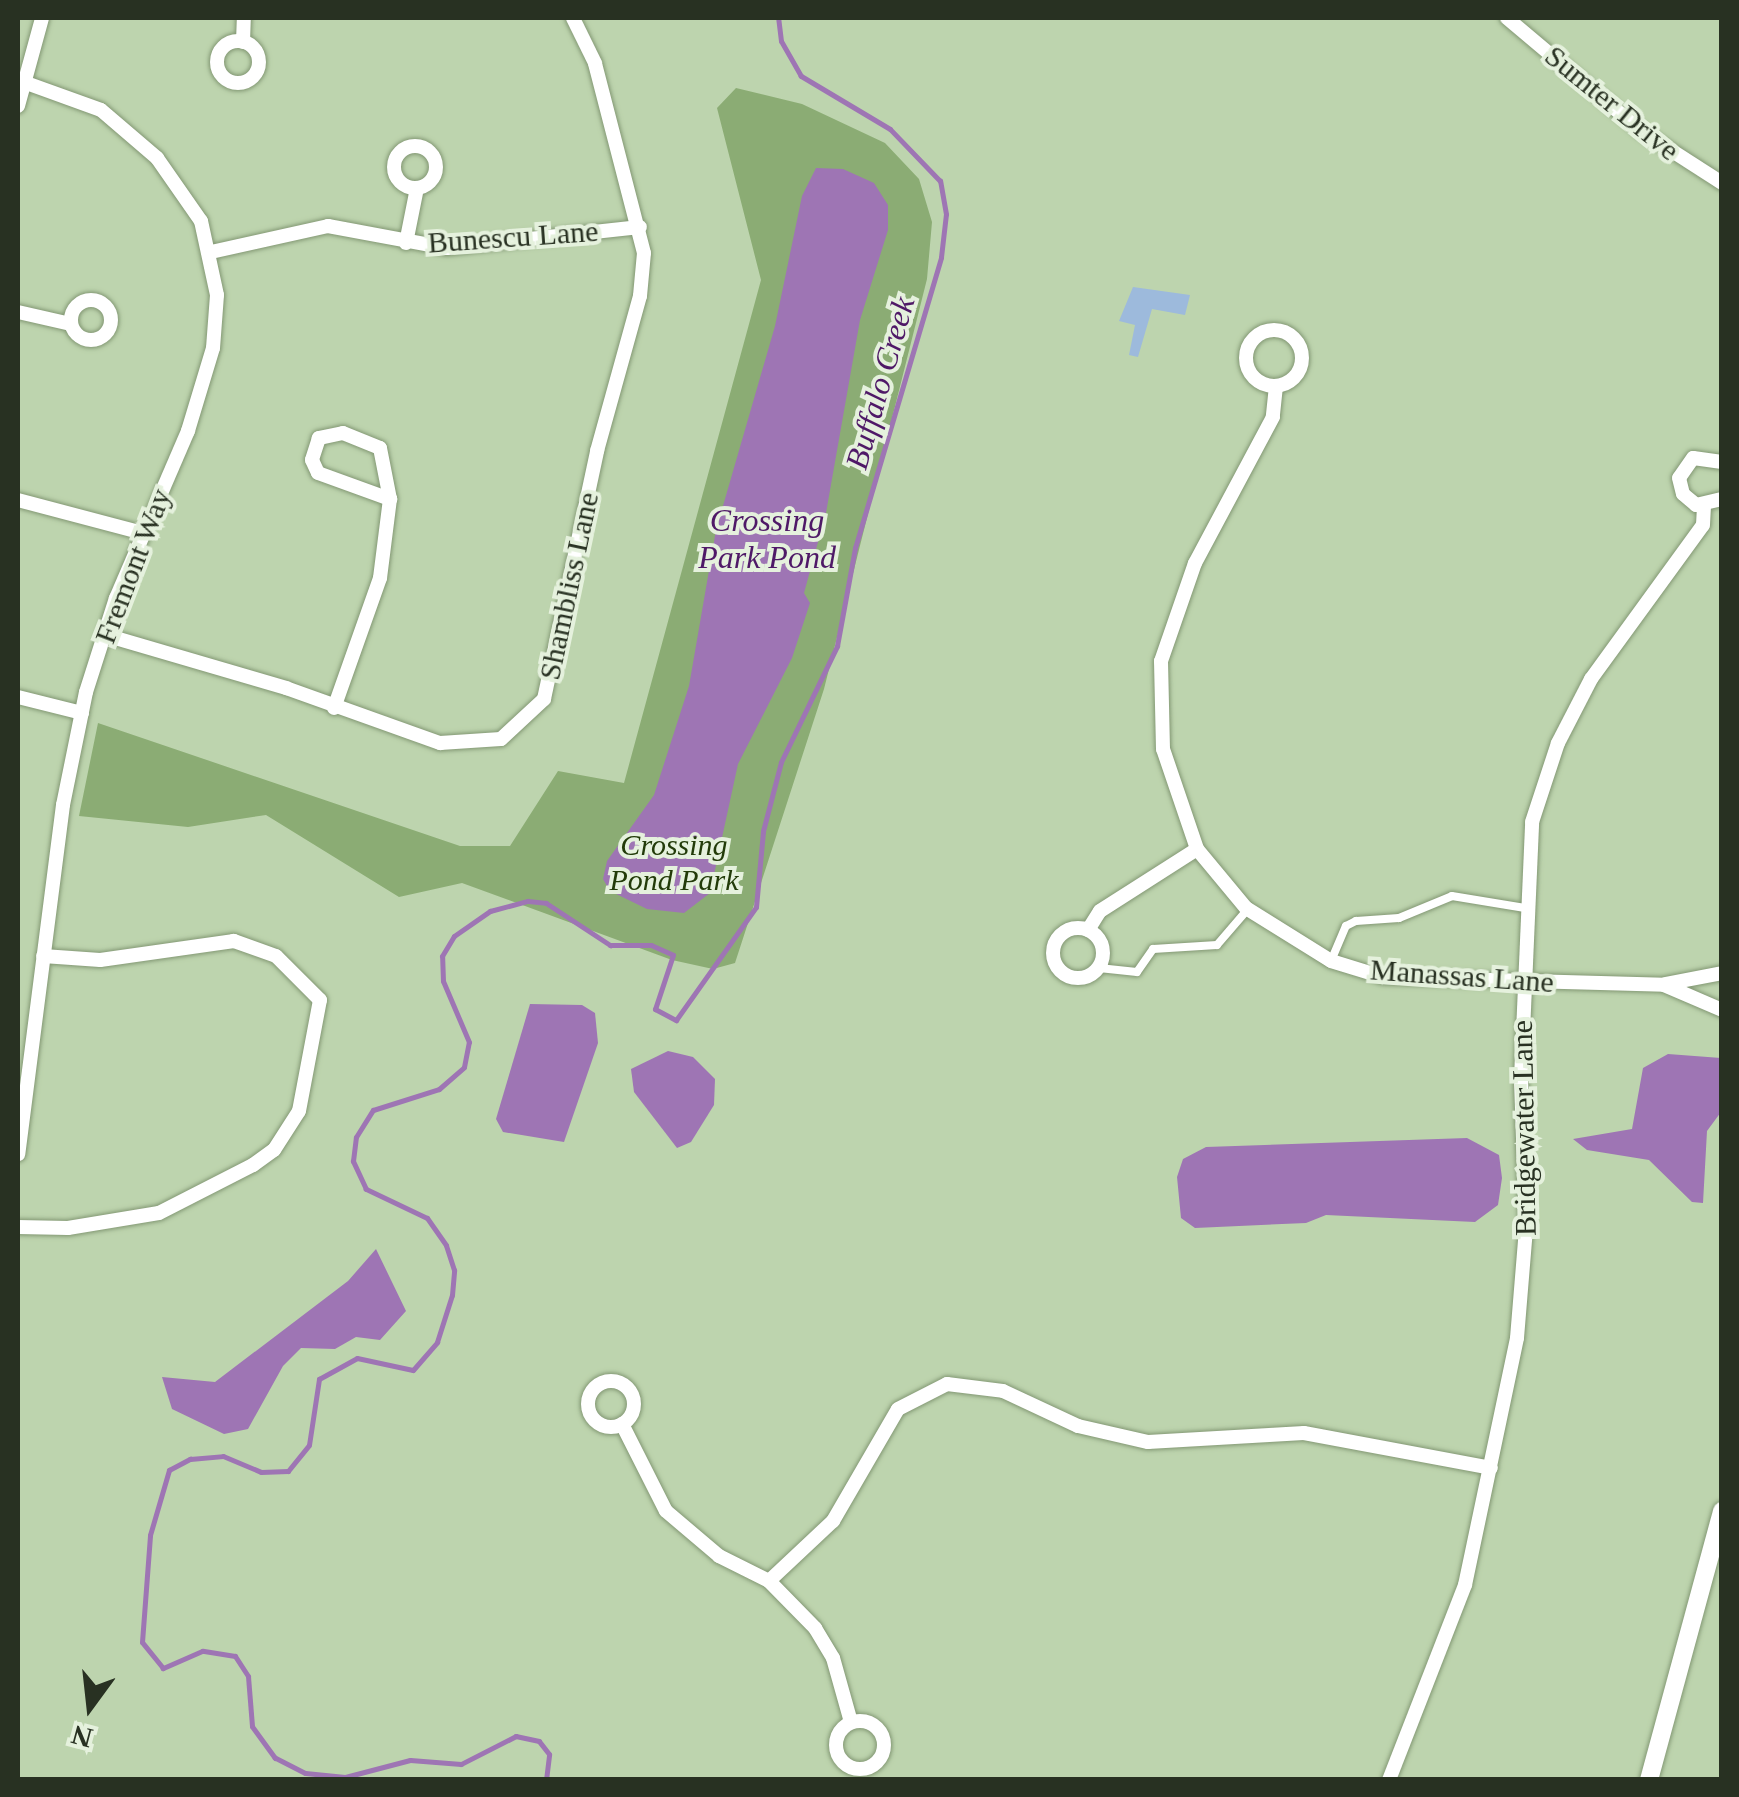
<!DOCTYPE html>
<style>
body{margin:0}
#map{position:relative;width:1739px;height:1797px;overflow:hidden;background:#bdd4ae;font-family:Georgia,serif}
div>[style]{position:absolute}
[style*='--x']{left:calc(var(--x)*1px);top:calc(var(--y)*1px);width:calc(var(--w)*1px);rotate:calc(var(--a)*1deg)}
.green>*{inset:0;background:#8bac74}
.water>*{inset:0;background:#9e75b4}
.stream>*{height:5px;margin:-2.5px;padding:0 2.5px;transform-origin:2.5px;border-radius:2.5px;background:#9e75b4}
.building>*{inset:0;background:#9dbadc}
.roads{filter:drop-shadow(0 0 2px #839874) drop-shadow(0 0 2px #839874)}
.service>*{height:8px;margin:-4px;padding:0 4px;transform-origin:4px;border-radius:4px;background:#fff}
.minor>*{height:14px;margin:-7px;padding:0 7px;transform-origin:7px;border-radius:7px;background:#fff}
.minor>.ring{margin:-7px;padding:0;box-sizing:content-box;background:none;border:14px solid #fff;border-radius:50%}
.tertiary>*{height:18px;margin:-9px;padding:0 9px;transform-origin:9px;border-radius:9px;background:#fff}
span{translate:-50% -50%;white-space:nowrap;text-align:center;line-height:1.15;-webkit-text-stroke:8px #e5f1dd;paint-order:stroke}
.street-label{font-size:30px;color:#283122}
.park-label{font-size:30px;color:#223b09;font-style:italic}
.water-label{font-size:32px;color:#4f1967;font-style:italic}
.frame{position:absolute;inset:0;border:20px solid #283122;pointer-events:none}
.north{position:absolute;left:40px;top:1657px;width:100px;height:100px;-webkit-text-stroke:8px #e5f1dd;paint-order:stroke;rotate:195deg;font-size:28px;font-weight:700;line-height:40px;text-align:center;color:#283122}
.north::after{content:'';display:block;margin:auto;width:35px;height:45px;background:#283122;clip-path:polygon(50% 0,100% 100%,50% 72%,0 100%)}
</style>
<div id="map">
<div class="green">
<i style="clip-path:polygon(736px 88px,802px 104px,885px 143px,919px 179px,932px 222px,927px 279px,824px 689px,735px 963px,713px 969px,672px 960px,462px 883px,399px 897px,266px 815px,188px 827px,79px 816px,98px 723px,460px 846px,510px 846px,558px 771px,624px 783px,761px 280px,717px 108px)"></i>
</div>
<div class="water">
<i style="clip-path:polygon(816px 168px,843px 169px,874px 183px,888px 205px,888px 230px,860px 320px,826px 513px,804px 593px,810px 603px,792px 658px,738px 764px,710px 893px,684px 913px,647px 909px,610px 891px,603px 879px,607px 861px,654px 795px,689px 686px,716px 530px,775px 326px,802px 196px)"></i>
<i style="clip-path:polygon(530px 1004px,582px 1005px,595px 1013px,598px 1043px,564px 1142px,503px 1132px,496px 1119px)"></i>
<i style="clip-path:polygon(668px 1051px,693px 1057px,715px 1079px,714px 1105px,691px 1142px,677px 1148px,634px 1092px,631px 1069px)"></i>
<i style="clip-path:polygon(1668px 1054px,1721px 1058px,1721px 1112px,1707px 1131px,1703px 1203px,1692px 1202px,1649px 1160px,1587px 1150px,1573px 1139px,1632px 1129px,1643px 1068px)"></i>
<i style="clip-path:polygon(1467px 1138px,1499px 1155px,1502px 1178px,1498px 1205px,1475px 1222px,1326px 1215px,1306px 1223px,1195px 1228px,1181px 1218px,1177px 1177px,1183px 1159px,1206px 1147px)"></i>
<i style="clip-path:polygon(376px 1249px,406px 1311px,380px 1340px,356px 1337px,335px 1349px,301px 1348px,283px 1366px,248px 1429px,224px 1434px,172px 1409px,162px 1377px,215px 1382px,348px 1281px)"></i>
</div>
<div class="stream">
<i style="--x:546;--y:1780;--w:26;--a:-83"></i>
<i style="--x:549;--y:1754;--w:16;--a:-128"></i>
<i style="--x:539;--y:1741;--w:24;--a:-168"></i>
<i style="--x:516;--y:1736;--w:62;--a:153"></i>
<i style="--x:461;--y:1764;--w:51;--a:-175.5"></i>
<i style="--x:410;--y:1760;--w:67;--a:165.3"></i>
<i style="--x:345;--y:1777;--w:40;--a:-174.3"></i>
<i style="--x:305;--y:1773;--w:34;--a:-153"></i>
<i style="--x:275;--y:1758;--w:39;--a:-126"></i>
<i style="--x:252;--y:1726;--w:50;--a:-94.6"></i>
<i style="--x:248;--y:1676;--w:24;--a:-123"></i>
<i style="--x:235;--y:1656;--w:33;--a:-171"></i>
<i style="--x:202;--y:1651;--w:43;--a:156.4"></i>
<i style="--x:163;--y:1668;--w:33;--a:-129"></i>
<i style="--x:142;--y:1642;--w:107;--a:-85.7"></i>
<i style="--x:150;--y:1535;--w:68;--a:-73.7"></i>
<i style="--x:169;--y:1470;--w:24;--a:-28"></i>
<i style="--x:190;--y:1459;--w:33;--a:-5"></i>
<i style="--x:223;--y:1456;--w:41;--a:22.8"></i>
<i style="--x:261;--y:1472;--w:27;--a:-2"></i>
<i style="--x:288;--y:1471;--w:33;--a:-51"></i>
<i style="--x:309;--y:1445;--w:67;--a:-81.4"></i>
<i style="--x:319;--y:1379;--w:43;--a:-28.9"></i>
<i style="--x:357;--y:1358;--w:57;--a:12.1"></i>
<i style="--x:413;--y:1370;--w:37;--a:-49"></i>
<i style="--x:437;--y:1342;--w:49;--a:-72.3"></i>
<i style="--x:452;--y:1295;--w:25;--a:-85"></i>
<i style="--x:454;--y:1270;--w:26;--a:-108"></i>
<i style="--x:446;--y:1245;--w:33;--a:-125"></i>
<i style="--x:427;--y:1218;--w:68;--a:-154.6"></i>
<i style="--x:366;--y:1189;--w:31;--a:-115"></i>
<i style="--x:353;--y:1161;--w:24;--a:-83"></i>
<i style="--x:356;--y:1137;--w:32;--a:-58"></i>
<i style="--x:373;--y:1110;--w:69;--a:-17.7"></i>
<i style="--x:439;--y:1089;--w:33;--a:-41"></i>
<i style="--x:464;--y:1067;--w:25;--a:-79"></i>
<i style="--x:469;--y:1042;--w:66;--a:-113.1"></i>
<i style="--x:443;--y:981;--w:25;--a:-92"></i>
<i style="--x:442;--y:956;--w:23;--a:-59"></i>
<i style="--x:454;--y:936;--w:44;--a:-34.8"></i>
<i style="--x:490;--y:911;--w:39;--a:-15"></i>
<i style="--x:528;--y:901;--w:18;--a:6"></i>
<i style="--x:546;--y:903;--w:77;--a:33.3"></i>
<i style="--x:610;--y:945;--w:41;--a:0"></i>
<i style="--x:651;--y:945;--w:24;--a:24"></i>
<i style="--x:673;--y:955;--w:57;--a:108.4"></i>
<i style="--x:655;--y:1009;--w:24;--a:28"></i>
<i style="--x:676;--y:1020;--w:138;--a:-54.7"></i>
<i style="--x:756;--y:907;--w:76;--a:-84.7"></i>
<i style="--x:763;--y:831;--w:71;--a:-75.4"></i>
<i style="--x:781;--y:762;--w:129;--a:-64.2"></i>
<i style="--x:837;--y:646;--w:100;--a:-79.6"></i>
<i style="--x:855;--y:548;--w:303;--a:-73.5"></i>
<i style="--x:941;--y:257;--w:43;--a:-83.4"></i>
<i style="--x:946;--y:214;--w:34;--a:-100"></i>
<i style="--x:940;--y:181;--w:72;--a:-133.9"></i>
<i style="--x:890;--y:129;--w:104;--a:-149.2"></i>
<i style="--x:801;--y:76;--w:40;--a:-119.7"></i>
<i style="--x:781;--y:41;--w:23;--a:-97"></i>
</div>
<div class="building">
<i style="clip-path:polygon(1133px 287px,1190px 295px,1185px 315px,1152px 309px,1138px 357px,1129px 355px,1135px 325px,1119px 321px)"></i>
</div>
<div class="roads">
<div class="service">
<i style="--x:1331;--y:961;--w:38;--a:-67"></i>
<i style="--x:1346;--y:926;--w:11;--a:-27"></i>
<i style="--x:1356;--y:921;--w:43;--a:-4"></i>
<i style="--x:1399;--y:918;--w:57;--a:-22.5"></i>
<i style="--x:1452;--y:896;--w:74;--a:9.3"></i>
<i style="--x:1099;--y:968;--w:38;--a:6"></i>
<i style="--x:1137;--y:972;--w:28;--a:-55"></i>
<i style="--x:1153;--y:949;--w:64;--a:-3.6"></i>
<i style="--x:1217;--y:945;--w:48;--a:-49.3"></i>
</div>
<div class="minor">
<i style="--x:1507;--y:18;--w:175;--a:40.1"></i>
<i style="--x:1641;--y:131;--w:96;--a:32.7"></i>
<i class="ring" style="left:217px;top:41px;width:28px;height:28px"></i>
<i style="--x:243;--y:42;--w:24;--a:-88"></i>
<i style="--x:18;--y:80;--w:88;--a:19.9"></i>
<i style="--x:101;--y:110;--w:74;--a:40.6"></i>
<i style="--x:157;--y:158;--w:77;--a:55.1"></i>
<i style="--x:201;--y:221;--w:76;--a:77.8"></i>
<i style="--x:217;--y:295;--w:53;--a:94.3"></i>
<i style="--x:213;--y:348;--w:87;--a:106.8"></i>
<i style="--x:188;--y:431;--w:182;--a:113.3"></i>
<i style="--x:116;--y:598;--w:99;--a:107.7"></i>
<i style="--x:86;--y:692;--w:115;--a:101.5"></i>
<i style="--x:63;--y:805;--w:352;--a:97.3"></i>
<i style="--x:18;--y:106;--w:91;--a:-74.7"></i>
<i class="ring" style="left:394px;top:146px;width:28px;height:28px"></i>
<i style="--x:406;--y:243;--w:56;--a:-78.7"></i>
<i style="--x:211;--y:252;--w:120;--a:-12.5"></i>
<i style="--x:328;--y:226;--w:121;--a:10.5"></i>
<i style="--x:447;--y:248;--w:194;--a:-6.2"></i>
<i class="ring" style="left:71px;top:300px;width:26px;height:26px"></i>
<i style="--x:18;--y:312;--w:54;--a:12.8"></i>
<i class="ring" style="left:1246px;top:330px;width:42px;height:42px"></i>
<i style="--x:1276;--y:386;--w:31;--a:96"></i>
<i style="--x:1273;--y:417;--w:166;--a:118.1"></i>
<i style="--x:1195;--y:563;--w:104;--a:109.1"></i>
<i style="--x:1161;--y:661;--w:88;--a:88.7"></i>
<i style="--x:1163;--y:749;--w:106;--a:71.2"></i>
<i style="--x:1197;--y:849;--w:77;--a:50.3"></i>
<i style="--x:1246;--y:908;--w:100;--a:31.9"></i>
<i style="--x:1331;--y:961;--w:54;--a:17.1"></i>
<i style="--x:1383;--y:977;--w:281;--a:1.6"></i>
<i style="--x:1664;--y:985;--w:63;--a:23.3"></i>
<i style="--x:1722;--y:462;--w:29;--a:-172"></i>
<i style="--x:1693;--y:458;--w:24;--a:125"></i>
<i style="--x:1679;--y:478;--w:16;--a:76"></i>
<i style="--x:1683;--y:494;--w:17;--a:40"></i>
<i style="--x:1696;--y:505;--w:27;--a:-13"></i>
<i style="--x:18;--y:500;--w:129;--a:14.8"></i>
<i style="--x:105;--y:635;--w:189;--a:16.3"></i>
<i style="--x:286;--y:688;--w:164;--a:19.7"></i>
<i style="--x:440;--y:743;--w:61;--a:-3.8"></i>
<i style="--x:501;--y:739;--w:59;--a:-42.9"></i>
<i style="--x:544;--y:699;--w:254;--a:-77.9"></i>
<i style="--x:597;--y:451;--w:161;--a:-74.5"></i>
<i style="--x:640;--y:296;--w:43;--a:-84.7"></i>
<i style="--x:644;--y:253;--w:196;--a:-104.5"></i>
<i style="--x:595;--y:63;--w:50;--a:-116.1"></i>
<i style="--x:18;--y:697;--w:66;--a:14"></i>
<i style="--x:334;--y:708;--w:138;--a:-70.5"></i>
<i style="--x:380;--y:578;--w:80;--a:-82.8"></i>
<i style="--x:390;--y:499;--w:52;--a:-101.1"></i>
<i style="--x:380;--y:448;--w:40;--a:-158"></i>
<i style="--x:343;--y:433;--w:25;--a:168"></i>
<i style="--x:319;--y:438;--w:23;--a:108"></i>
<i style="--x:312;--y:460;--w:14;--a:65"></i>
<i style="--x:318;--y:473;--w:77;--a:19.9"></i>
<i class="ring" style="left:1053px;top:928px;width:36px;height:36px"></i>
<i style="--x:1088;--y:930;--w:22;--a:-58"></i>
<i style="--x:1100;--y:911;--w:115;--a:-32.6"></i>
<i style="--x:1665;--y:984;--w:58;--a:-10.9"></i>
<i style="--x:18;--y:1227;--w:50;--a:1.1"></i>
<i style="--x:68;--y:1228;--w:92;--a:-9.4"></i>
<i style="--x:159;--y:1213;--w:106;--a:-27.1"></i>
<i style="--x:253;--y:1165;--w:26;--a:-36"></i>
<i style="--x:274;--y:1150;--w:46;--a:-57.3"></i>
<i style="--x:299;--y:1111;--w:113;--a:-79.3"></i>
<i style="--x:320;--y:1000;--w:62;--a:-135"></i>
<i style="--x:276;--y:956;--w:45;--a:-160.3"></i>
<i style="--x:234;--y:941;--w:135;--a:171.9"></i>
<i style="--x:100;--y:960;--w:57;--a:-176"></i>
<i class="ring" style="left:588px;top:1381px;width:32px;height:32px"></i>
<i style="--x:622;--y:1424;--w:97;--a:63.2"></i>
<i style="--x:666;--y:1511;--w:70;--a:40.3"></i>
<i style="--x:719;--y:1556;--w:56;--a:26.6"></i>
<i style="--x:769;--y:1581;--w:66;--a:45.6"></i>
<i style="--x:815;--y:1628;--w:35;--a:59"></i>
<i style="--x:833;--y:1658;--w:66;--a:74.3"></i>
<i style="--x:769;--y:1581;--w:88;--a:-43.2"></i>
<i style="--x:833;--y:1521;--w:129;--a:-59.9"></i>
<i style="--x:898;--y:1409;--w:55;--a:-27"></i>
<i style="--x:947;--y:1384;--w:56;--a:7.1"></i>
<i style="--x:1003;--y:1391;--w:83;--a:25"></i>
<i style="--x:1078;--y:1426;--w:72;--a:12.9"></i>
<i style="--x:1148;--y:1442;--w:156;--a:-3.3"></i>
<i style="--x:1304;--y:1433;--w:190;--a:10.6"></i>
<i class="ring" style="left:836px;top:1721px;width:34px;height:34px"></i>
<i style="--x:1389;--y:1780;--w:209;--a:-68.7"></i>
<i style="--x:1465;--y:1585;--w:252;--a:-78.1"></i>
<i style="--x:1517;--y:1338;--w:109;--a:-85.3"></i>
<i style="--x:1526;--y:1229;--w:151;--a:-91.9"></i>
<i style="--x:1521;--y:1078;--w:256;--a:-87.5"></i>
<i style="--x:1532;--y:822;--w:83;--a:-71.8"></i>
<i style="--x:1558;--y:743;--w:72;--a:-62.7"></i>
<i style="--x:1591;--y:679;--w:190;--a:-54"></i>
<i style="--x:1703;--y:525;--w:19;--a:-87"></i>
</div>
<div class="tertiary">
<i style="--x:1649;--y:1780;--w:279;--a:-74.8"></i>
</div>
</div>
<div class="street-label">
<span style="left:1612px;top:103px;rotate:39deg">Sumter Drive</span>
<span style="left:513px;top:237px;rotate:-4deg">Bunescu Lane</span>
<span style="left:133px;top:566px;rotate:-69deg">Fremont Way</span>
<span style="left:569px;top:586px;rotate:-78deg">Shambliss Lane</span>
<span style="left:1462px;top:976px;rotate:4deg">Manassas Lane</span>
<span style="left:1524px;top:1128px;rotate:-91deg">Bridgewater Lane</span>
</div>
<div class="park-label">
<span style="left:674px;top:862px">Crossing<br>Pond Park</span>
</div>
<div class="water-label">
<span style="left:880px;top:383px;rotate:-74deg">Buffalo Creek</span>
<span style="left:767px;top:539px">Crossing<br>Park Pond</span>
</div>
<div class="frame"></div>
<div class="north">N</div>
</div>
